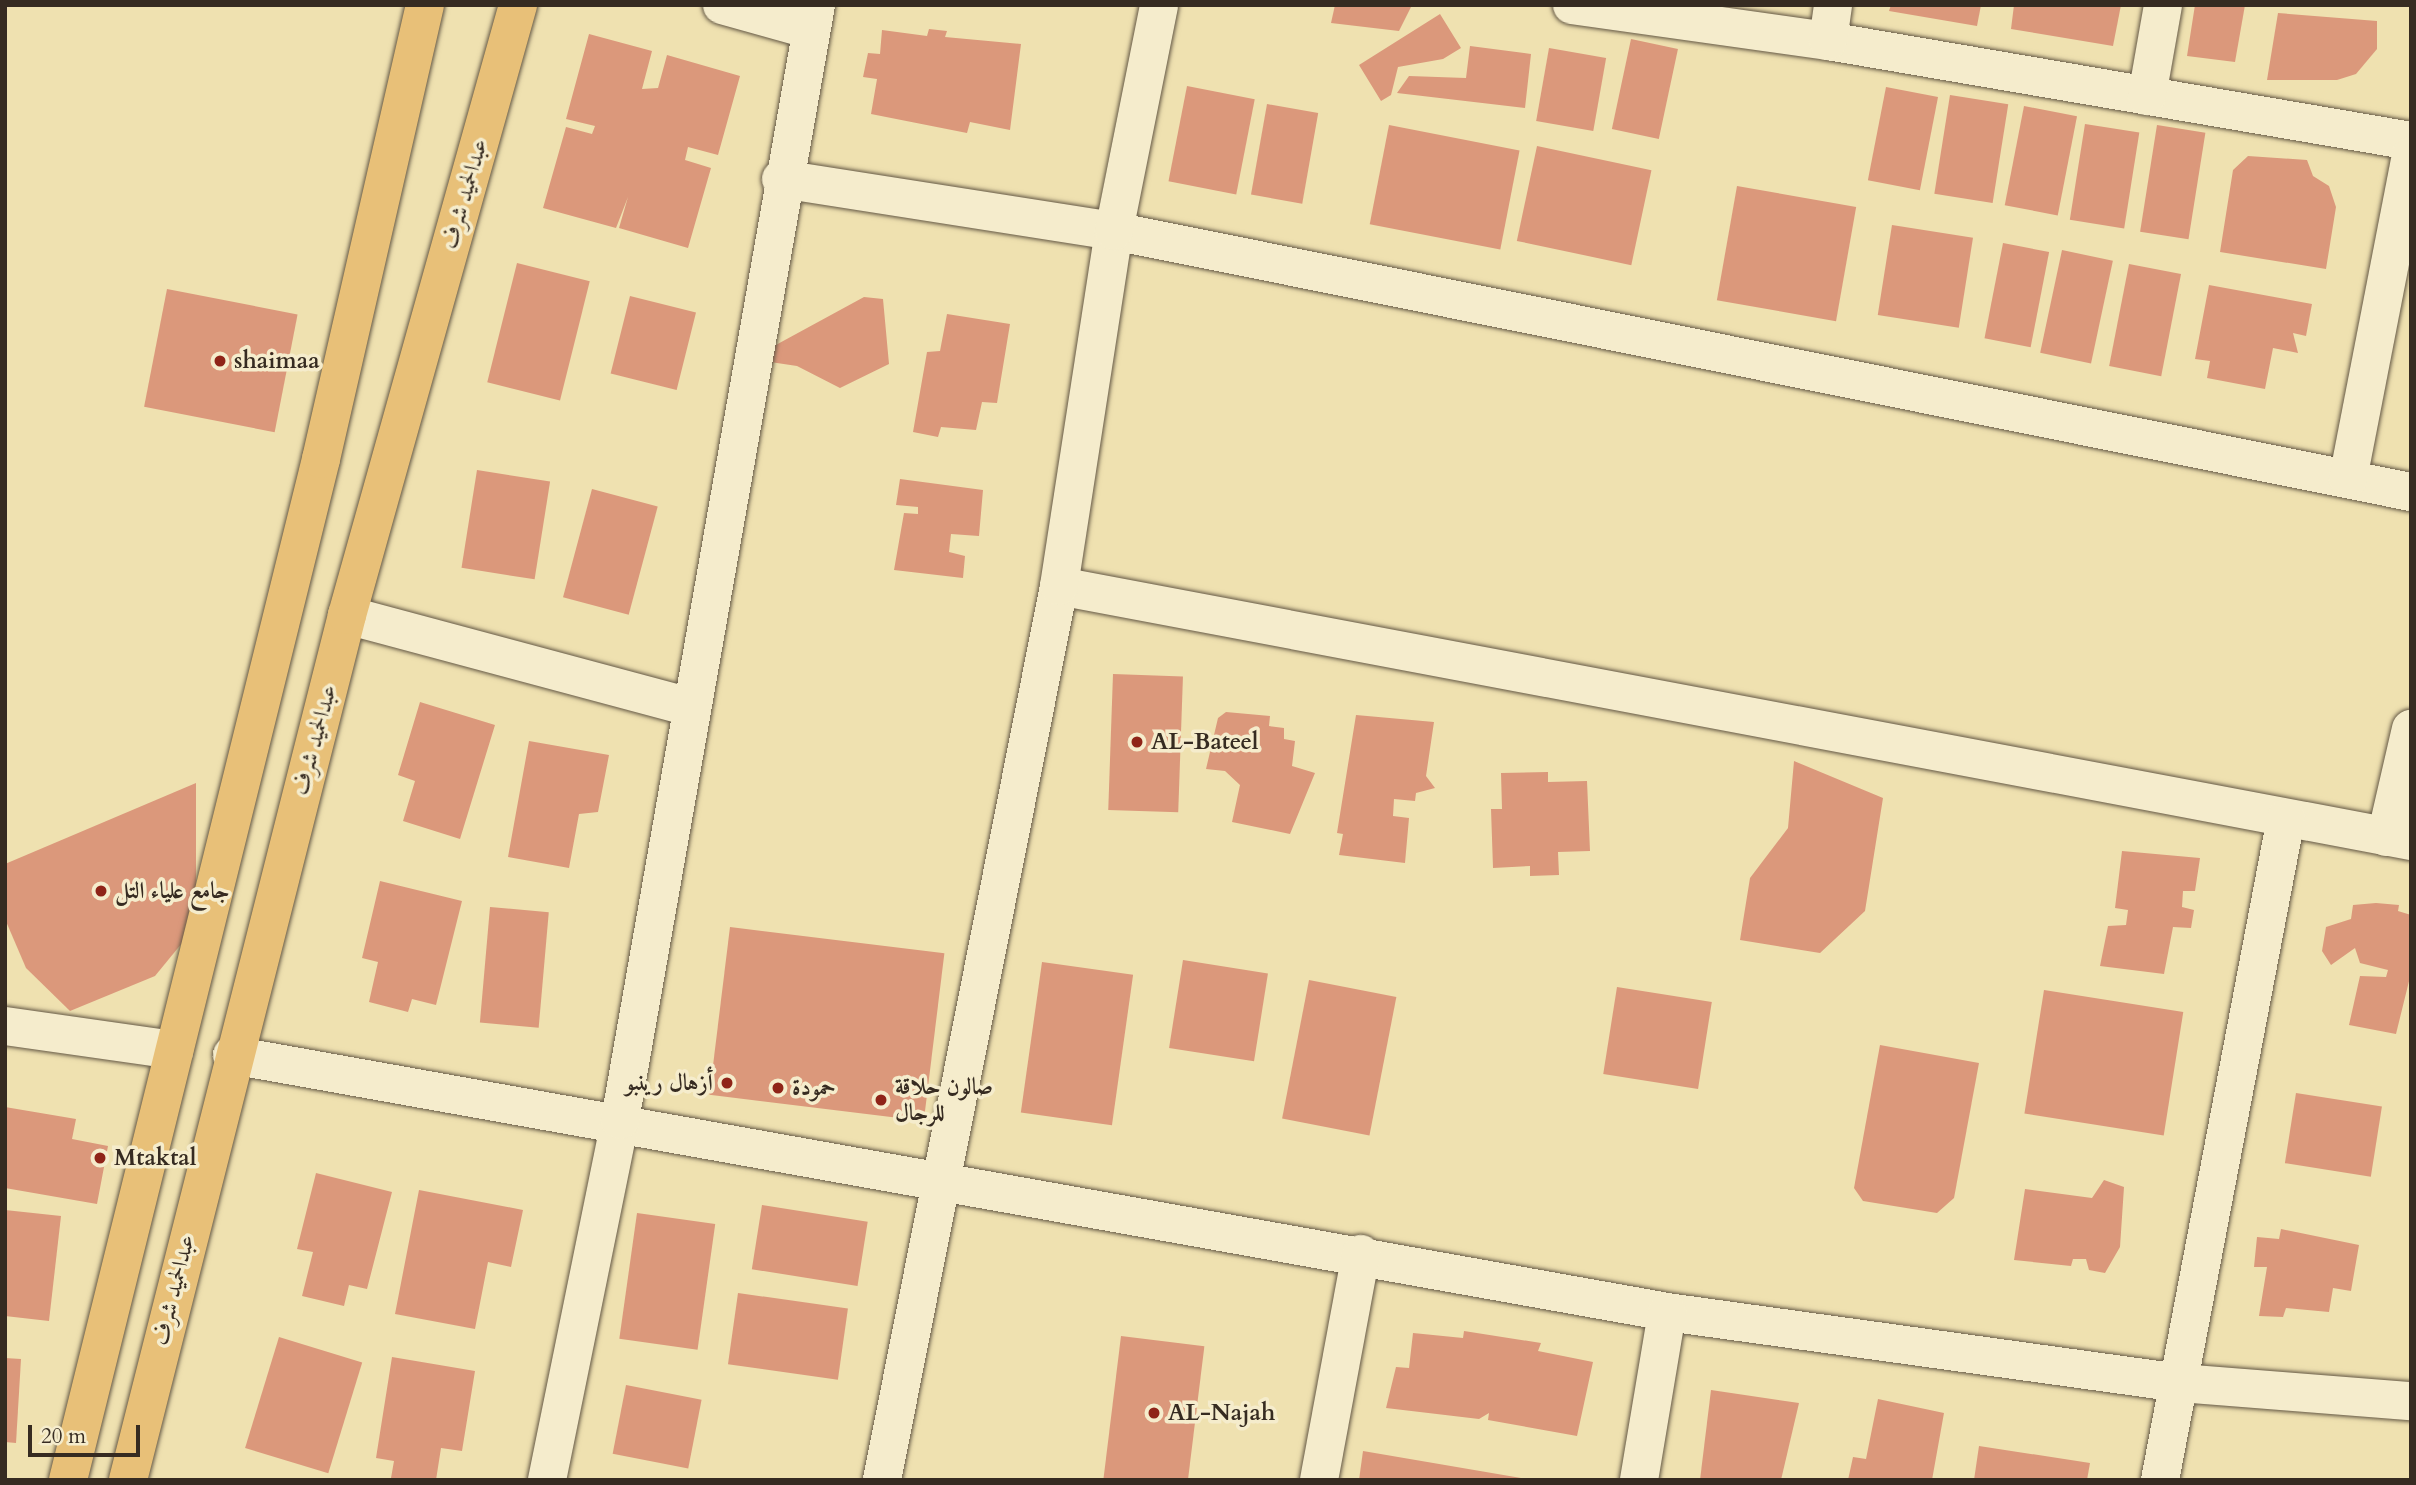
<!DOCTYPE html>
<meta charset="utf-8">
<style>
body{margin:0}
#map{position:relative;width:2416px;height:1485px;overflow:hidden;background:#efe1b0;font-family:Cardo,Amiri,serif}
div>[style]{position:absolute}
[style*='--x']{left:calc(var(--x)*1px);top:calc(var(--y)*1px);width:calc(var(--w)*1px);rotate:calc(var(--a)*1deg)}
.building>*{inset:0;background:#db987b;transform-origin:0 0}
.roads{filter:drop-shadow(0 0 2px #645845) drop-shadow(0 0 2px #645845)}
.minor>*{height:38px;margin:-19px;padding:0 19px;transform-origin:19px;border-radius:19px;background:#f5eccc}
.major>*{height:38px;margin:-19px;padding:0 19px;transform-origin:19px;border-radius:19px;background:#e8c078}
.dots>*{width:19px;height:19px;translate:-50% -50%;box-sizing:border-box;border:4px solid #f5eccc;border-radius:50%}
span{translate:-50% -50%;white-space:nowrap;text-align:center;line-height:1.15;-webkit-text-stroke:7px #f5eccc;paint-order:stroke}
.street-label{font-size:23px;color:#362b21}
.poi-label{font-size:23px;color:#362b21;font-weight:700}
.left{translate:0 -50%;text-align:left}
.right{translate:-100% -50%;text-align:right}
.frame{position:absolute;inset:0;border:7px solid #362b21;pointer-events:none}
.scale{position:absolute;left:28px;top:1425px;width:112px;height:32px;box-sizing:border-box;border:4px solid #362b21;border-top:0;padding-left:9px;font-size:21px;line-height:24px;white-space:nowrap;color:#362b21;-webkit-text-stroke:5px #f5eccc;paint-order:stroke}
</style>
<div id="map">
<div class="building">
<i style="clip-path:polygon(1335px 5px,1412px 5px,1399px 31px,1331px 23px)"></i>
<i style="clip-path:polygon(1891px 5px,1981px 5px,1977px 26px,1889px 11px)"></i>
<i style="clip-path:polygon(2014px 5px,2121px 5px,2113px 46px,2011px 29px)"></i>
<i style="clip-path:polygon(2195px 5px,2245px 5px,2235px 62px,2187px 56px)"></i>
<i style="clip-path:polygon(2278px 13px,2377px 21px,2377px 49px,2356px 74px,2337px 80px,2267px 80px)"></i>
<i style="clip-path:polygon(1440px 14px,1461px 48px,1443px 59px,1398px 67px,1391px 95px,1381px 101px,1359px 65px)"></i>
<i style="clip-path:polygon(929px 29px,947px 31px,945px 37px,1021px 44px,1010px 130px,970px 122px,967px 133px,871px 114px,877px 79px,863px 77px,868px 53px,880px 54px,882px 30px,927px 36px)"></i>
<i style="clip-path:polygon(589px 34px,652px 51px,642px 89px,658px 88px,667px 55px,740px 76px,718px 155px,688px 147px,685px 160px,711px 168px,688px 248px,619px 228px,628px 197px,616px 228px,543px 208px,566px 127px,592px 134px,595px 126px,566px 119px)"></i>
<i style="left:1631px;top:39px;width:48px;height:92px;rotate:12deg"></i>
<i style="clip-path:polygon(1470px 46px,1531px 54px,1525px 108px,1397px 93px,1409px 76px,1466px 78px)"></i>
<i style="left:1549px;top:48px;width:58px;height:74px;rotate:10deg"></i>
<i style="left:1187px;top:86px;width:69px;height:97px;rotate:11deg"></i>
<i style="left:1886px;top:87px;width:53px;height:95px;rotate:11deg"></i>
<i style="left:1950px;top:95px;width:59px;height:100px;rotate:9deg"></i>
<i style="left:1267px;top:104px;width:52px;height:92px;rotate:10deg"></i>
<i style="left:2024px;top:106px;width:54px;height:101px;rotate:11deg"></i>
<i style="left:2085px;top:124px;width:55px;height:97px;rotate:9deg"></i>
<i style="left:1389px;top:125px;width:133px;height:101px;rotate:11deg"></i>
<i style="left:2157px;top:125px;width:49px;height:108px;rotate:9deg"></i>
<i style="left:1537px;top:146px;width:117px;height:97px;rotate:12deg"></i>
<i style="clip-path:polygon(2248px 156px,2307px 160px,2313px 176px,2329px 186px,2336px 207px,2326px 269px,2220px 252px,2233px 170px)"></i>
<i style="left:1737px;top:186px;width:121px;height:116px;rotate:10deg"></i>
<i style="left:1892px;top:225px;width:82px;height:91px;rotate:9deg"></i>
<i style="left:2003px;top:243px;width:47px;height:97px;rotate:11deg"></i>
<i style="left:2062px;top:250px;width:52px;height:105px;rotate:12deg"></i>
<i style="left:517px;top:263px;width:75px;height:123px;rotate:14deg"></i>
<i style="left:2129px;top:264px;width:53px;height:104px;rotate:11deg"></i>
<i style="clip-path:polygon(2209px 285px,2312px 304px,2306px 336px,2293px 333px,2298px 353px,2273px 348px,2265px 389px,2207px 378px,2210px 361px,2195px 359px)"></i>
<i style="left:167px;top:289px;width:133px;height:120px;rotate:11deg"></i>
<i style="left:630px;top:296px;width:68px;height:80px;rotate:14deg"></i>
<i style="clip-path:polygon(864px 297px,883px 299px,889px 364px,840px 388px,797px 366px,750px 359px)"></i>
<i style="clip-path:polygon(947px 314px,1010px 324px,997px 403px,982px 402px,976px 430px,941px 427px,938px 437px,913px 432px,927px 352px,940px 351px)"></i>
<i style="left:477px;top:470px;width:74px;height:99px;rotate:9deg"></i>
<i style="clip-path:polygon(900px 479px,983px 490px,979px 536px,951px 534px,949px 552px,965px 556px,963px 578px,894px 570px,904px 513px,918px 514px,918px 507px,896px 505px)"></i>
<i style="left:592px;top:489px;width:68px;height:112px;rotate:15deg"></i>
<i style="left:1113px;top:674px;width:70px;height:136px;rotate:2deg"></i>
<i style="clip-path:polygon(420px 702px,495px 725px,460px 839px,403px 821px,415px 781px,398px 775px)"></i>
<i style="clip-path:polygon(1226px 712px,1270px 716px,1269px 726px,1284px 728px,1284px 739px,1295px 741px,1292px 766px,1315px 773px,1290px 834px,1232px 822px,1240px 785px,1225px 771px,1206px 769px,1218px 718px)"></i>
<i style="clip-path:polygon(1356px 715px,1434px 722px,1426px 776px,1435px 788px,1416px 793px,1415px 801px,1394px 799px,1393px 816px,1409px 818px,1405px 863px,1339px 855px,1343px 834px,1337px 833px)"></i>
<i style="clip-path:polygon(529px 741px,609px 755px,598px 812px,579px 814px,569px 868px,508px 857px)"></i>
<i style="clip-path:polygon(1794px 761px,1883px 798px,1865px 911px,1820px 953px,1740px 940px,1750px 878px,1788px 828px)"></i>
<i style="clip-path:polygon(1548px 772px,1548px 782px,1587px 781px,1590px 851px,1558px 852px,1559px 875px,1530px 876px,1530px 866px,1493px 868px,1491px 809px,1502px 809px,1501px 773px)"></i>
<i style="clip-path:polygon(196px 783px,196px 926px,155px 976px,70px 1011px,26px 968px,5px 919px,5px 864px)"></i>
<i style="clip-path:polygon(2122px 851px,2200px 858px,2195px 891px,2183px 891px,2182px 907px,2194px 910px,2191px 928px,2173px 927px,2164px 974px,2100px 966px,2108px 926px,2126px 925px,2128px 910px,2115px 908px)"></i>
<i style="clip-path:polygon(380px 881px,462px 901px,436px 1005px,412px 999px,408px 1012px,369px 1002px,378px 962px,362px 958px)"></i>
<i style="clip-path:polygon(2376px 903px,2399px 905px,2398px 911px,2411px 915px,2411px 973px,2396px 1034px,2349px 1025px,2360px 976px,2386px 977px,2388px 970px,2360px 963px,2355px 948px,2331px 965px,2322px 951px,2326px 927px,2351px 919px,2353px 905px)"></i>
<i style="left:490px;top:907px;width:59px;height:116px;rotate:5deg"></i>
<i style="left:730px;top:927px;width:216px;height:169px;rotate:7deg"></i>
<i style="left:1183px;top:960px;width:86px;height:89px;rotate:9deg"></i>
<i style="left:1042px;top:962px;width:92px;height:152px;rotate:8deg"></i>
<i style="left:1309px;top:980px;width:89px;height:141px;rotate:11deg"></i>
<i style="left:1617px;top:987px;width:96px;height:88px;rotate:9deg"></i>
<i style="left:2044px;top:990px;width:141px;height:125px;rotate:9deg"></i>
<i style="clip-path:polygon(1880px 1045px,1979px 1063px,1954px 1198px,1937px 1213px,1863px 1201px,1854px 1188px)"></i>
<i style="left:2296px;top:1093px;width:87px;height:71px;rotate:9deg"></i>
<i style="clip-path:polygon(5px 1107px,76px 1119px,72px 1139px,108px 1146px,97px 1204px,5px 1188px)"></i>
<i style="clip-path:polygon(316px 1173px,392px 1192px,367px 1289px,349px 1285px,344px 1306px,302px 1296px,313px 1252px,297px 1249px)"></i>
<i style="clip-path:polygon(2104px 1180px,2124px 1187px,2120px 1247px,2105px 1273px,2089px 1270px,2086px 1259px,2073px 1259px,2071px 1266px,2014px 1260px,2025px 1189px,2092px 1198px)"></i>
<i style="clip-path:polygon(419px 1190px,523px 1210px,511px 1267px,488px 1262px,475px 1329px,395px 1314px)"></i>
<i style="left:762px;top:1205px;width:107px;height:65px;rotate:9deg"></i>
<i style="clip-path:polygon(5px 1210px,61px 1216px,49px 1321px,5px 1316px)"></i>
<i style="left:637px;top:1213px;width:79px;height:127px;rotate:8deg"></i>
<i style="clip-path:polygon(2281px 1229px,2359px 1245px,2351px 1291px,2333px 1288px,2329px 1312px,2286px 1308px,2283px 1317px,2259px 1316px,2267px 1267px,2254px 1267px,2257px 1237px,2279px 1239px)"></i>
<i style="left:738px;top:1293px;width:111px;height:72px;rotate:8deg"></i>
<i style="clip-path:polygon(1464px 1331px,1541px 1343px,1538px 1351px,1593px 1362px,1577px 1436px,1488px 1420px,1489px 1413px,1479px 1419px,1386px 1408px,1396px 1367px,1409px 1368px,1413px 1333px,1463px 1338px)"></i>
<i style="left:1121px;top:1336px;width:84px;height:145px;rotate:7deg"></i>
<i style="left:279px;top:1337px;width:87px;height:116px;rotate:17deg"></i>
<i style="clip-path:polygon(392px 1357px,475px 1371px,462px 1451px,441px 1448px,436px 1480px,391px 1478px,394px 1461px,376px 1458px)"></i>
<i style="clip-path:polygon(5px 1358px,21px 1359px,16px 1443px,5px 1442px)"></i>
<i style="left:626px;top:1385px;width:77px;height:70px;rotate:11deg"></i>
<i style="clip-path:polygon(1711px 1390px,1799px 1403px,1781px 1480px,1700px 1480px)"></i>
<i style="clip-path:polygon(1878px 1399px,1944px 1413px,1932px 1480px,1848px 1480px,1853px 1457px,1866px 1459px)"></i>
<i style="clip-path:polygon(1979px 1446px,2090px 1463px,2087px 1480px,1974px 1480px)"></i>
<i style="clip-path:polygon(1363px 1451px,1521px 1478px,1521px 1480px,1359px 1480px)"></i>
</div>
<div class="roads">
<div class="minor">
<i style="--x:722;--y:5;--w:92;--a:15.7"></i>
<i style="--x:1572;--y:5;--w:259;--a:8"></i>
<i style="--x:1828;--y:41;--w:592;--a:9.73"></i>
<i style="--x:1828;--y:41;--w:36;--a:-82"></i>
<i style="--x:2147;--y:96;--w:92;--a:-80"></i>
<i style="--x:781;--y:179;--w:337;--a:8.9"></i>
<i style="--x:1114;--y:231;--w:1323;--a:11.38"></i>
<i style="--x:2348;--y:479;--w:329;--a:-79"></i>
<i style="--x:1059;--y:586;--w:1376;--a:10.68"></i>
<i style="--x:347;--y:615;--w:355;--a:15"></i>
<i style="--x:2386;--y:837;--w:111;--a:-77"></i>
<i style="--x:5;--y:1026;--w:171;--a:8.1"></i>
<i style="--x:232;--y:1055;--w:1458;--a:10.15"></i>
<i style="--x:1667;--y:1312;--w:518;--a:7.88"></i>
<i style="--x:2180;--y:1383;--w:232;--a:4.5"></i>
<i style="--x:547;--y:1480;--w:367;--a:-78.5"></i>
<i style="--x:620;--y:1120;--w:1132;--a:-80.03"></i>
<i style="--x:882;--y:1480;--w:911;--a:-78.8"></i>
<i style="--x:1059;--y:586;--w:359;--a:-81.2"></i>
<i style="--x:1114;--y:231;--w:230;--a:-78.7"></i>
<i style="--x:1319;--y:1480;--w:230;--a:-79.5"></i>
<i style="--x:1639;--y:1480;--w:170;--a:-80.5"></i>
<i style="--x:2160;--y:1480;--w:674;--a:-79.22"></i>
</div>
<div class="major">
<i style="--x:68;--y:1480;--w:1052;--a:-76.08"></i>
<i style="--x:321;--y:459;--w:466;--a:-77.1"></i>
<i style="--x:128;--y:1480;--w:892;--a:-75.79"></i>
<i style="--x:347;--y:615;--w:634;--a:-74.34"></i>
</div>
</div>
<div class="dots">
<i style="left:220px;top:361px;background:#8f2418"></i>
<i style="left:1137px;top:742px;background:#8f2418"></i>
<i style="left:101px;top:891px;background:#8f2418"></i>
<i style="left:727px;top:1083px;background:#8f2418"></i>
<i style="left:778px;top:1088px;background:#8f2418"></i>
<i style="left:881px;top:1100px;background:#8f2418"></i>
<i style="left:100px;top:1158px;background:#8f2418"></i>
<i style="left:1154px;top:1413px;background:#8f2418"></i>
</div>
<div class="street-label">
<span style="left:465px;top:194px;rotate:-74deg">عبدالحميد شرف</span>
<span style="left:315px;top:740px;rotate:-75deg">عبدالحميد شرف</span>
<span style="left:174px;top:1290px;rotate:-76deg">عبدالحميد شرف</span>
</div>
<div class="poi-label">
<span class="left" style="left:234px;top:361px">shaimaa</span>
<span class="left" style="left:1151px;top:742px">AL-Bateel</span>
<span class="left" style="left:115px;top:891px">جامع علياء التل</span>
<span class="right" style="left:713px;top:1083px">أزهال رينبو</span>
<span class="left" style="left:895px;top:1100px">صالون حلاقة<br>للرجال</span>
<span class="left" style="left:792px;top:1088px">حمودة</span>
<span class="left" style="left:114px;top:1158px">Mtaktal</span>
<span class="left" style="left:1168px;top:1413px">AL-Najah</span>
</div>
<div class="frame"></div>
<div class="scale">20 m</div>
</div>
